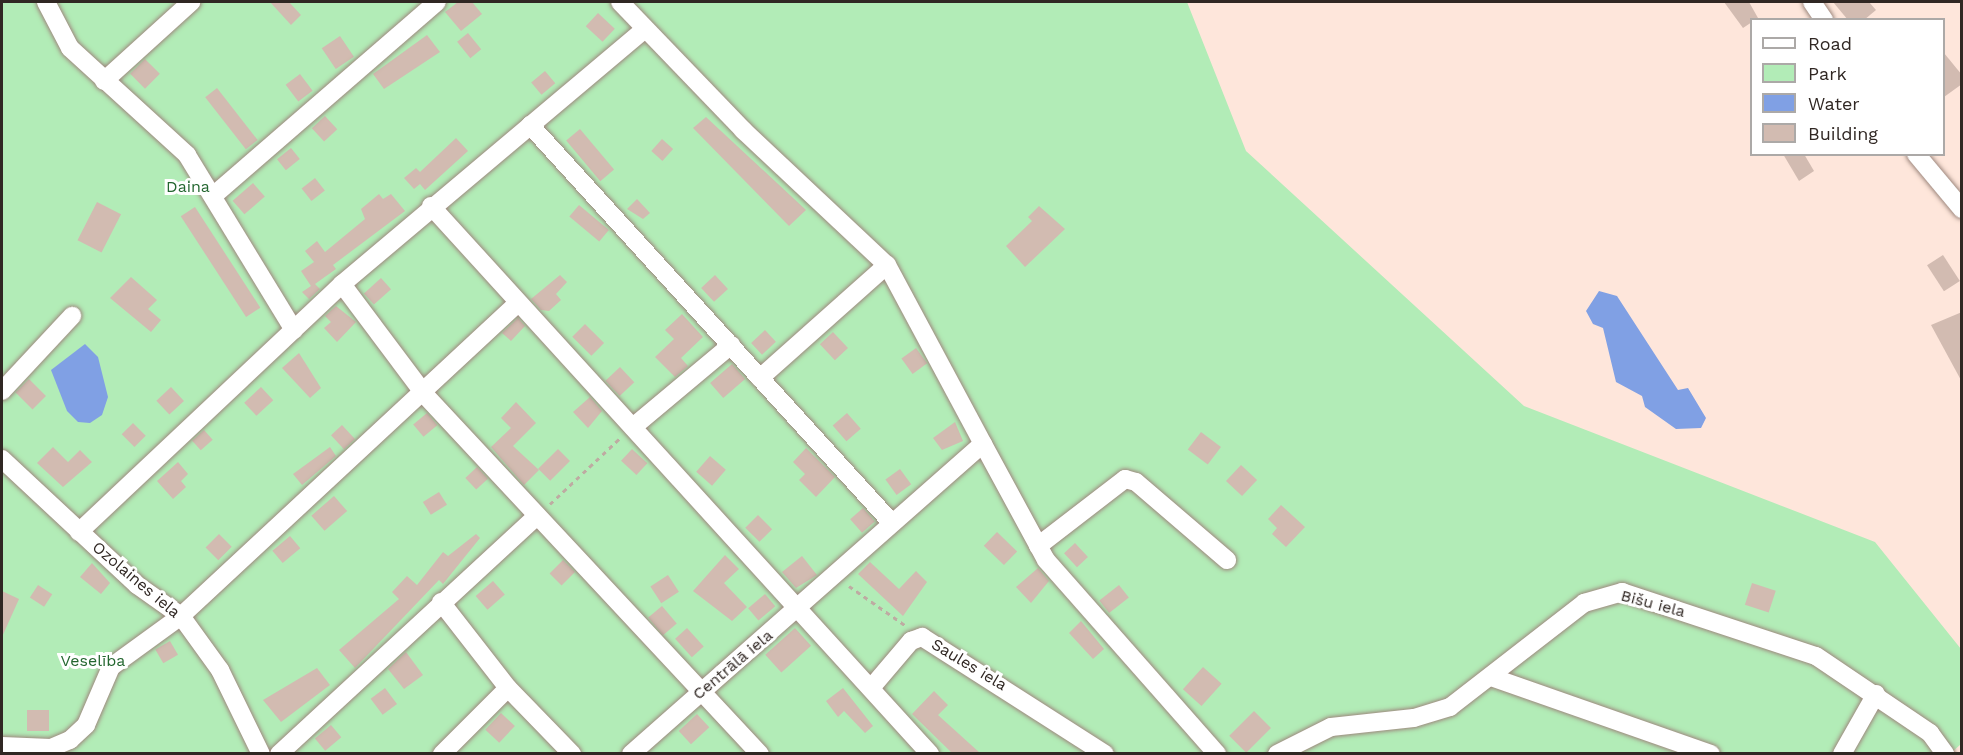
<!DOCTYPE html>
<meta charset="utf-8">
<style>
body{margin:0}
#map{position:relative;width:1963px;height:755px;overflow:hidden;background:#fee6db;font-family:"Work Sans",sans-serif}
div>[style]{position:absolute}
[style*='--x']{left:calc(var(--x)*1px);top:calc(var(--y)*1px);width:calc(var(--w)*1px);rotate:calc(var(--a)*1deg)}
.green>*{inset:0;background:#b2ecb7}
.water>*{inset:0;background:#80a0e4}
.building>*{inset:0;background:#d2bbb1;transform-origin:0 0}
.path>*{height:3px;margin-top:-1.5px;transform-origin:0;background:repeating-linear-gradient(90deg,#beaba2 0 4.5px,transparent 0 9px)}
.roads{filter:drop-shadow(0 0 2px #9e887e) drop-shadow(0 0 2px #9e887e)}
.minor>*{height:18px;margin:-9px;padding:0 9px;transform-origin:9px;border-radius:9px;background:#fff}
span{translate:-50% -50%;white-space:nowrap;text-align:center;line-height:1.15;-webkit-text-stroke:6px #fff;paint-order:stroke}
.park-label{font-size:16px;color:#23662f}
.street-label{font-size:16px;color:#302723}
.frame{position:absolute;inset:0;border:3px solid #302723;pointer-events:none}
.legend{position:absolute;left:1750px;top:18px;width:195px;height:138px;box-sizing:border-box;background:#fff;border:2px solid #aca9a7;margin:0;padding:8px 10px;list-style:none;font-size:18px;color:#302723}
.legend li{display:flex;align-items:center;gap:12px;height:30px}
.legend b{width:30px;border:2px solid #aca9a7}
</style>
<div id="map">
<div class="green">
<i style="clip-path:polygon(2px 2px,1187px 2px,1246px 151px,1524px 406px,1875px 542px,1961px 649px,1961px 744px,1950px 754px,2px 753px)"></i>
</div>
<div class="water">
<i style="clip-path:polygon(1599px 291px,1617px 296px,1678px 390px,1688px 388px,1706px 418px,1701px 428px,1676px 429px,1645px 407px,1642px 396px,1616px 382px,1603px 328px,1593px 324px,1586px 311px)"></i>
<i style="clip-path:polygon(85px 344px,98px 357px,108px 397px,102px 415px,90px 423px,78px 422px,67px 411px,51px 370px)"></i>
</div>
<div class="building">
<i style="clip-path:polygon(270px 2px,289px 2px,301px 15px,291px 25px)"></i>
<i style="clip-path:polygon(458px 2px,472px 2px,482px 14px,461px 31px,445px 12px)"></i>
<i style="clip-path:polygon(1724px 2px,1749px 2px,1758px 18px,1743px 28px)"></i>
<i style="clip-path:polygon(1833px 2px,1869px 2px,1876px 10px,1864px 20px,1848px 20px)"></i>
<i style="left:598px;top:13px;width:23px;height:18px;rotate:43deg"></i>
<i style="left:468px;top:33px;width:21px;height:14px;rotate:51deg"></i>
<i style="clip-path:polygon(427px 35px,440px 52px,384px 89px,373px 74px)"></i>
<i style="left:340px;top:36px;width:25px;height:22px;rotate:56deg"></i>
<i style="clip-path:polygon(1944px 53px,1962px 75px,1962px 84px,1944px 97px)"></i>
<i style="left:145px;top:59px;width:21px;height:21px;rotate:45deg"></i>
<i style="left:545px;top:71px;width:16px;height:18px;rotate:50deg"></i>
<i style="left:300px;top:74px;width:21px;height:18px;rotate:53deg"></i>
<i style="left:217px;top:88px;width:66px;height:15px;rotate:52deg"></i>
<i style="left:325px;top:116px;width:18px;height:18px;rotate:47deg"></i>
<i style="clip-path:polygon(706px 117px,806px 210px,789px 226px,693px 128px)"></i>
<i style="left:580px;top:129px;width:53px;height:18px;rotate:50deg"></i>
<i style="clip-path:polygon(456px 138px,468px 151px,425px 190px,420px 184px,414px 189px,404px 178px,416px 168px,420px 172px)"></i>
<i style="left:662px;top:139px;width:15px;height:16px;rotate:42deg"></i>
<i style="left:291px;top:148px;width:14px;height:18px;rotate:51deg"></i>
<i style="clip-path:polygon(1783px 154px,1804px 154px,1814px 171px,1799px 181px)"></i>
<i style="left:315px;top:178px;width:16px;height:17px;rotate:52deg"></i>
<i style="left:253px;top:183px;width:18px;height:27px;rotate:49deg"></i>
<i style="clip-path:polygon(379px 194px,383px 199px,391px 194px,405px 211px,333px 265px,336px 269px,315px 284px,320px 289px,309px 299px,302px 292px,311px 286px,301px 271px,314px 262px,305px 251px,317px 241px,325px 252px,365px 219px,361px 209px)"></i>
<i style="clip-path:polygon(637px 199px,650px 213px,643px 219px,627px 209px)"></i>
<i style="left:97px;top:202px;width:27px;height:43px;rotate:27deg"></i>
<i style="left:579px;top:205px;width:39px;height:15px;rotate:40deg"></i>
<i style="clip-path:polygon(1039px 206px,1065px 229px,1025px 267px,1006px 246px,1032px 221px,1028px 217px)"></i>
<i style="left:195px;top:207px;width:120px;height:17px;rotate:57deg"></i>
<i style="left:1943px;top:255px;width:31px;height:19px;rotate:57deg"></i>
<i style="clip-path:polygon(560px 275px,567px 282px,556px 294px,561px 300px,549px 311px,541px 310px,531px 299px)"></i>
<i style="left:715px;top:275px;width:19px;height:19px;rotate:47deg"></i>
<i style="clip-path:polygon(131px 277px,157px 300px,148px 309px,161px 320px,151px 332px,110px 298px)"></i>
<i style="left:381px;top:278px;width:15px;height:23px;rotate:48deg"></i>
<i style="clip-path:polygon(336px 306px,356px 322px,337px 342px,324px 328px,331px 322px,325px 316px)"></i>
<i style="clip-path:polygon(1962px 312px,1962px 382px,1931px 325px)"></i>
<i style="clip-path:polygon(682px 314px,703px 337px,681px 358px,688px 366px,675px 377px,655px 357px,674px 339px,665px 330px)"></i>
<i style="clip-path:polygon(518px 318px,525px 326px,511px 341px,502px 333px)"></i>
<i style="left:585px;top:324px;width:27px;height:18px;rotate:45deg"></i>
<i style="left:765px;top:330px;width:16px;height:19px;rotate:47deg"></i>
<i style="left:833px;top:332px;width:22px;height:18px;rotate:47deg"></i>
<i style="left:916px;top:348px;width:19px;height:18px;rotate:54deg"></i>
<i style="clip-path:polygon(299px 353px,321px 388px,310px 398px,282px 368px)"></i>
<i style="left:732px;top:364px;width:20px;height:29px;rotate:49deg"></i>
<i style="left:620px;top:367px;width:21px;height:20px;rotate:47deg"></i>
<i style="left:29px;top:379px;width:24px;height:19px;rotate:45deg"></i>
<i style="left:171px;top:387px;width:19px;height:20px;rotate:47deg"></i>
<i style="left:261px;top:387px;width:18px;height:23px;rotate:47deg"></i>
<i style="clip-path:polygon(590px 397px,602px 411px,588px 428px,573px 412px)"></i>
<i style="clip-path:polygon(516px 402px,536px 423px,513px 446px,539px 470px,524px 485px,491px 447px,511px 428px,501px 418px)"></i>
<i style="left:427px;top:413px;width:16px;height:18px;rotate:50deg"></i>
<i style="left:847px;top:413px;width:21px;height:19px;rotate:49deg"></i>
<i style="clip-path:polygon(955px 422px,963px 441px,942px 450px,933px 438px)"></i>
<i style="left:133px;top:423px;width:18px;height:16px;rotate:45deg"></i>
<i style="left:342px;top:425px;width:19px;height:15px;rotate:47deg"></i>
<i style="left:204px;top:430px;width:13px;height:16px;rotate:48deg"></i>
<i style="left:1201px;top:432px;width:25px;height:22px;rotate:37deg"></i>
<i style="clip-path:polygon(53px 447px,68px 462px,80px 450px,92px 462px,63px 487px,37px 463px)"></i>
<i style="clip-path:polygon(330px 447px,336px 456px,302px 485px,293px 474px)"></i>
<i style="clip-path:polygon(806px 448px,835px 477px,816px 497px,799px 480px,805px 474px,793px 462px)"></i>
<i style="left:558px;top:449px;width:17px;height:28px;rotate:45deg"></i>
<i style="left:632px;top:449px;width:21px;height:16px;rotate:43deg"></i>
<i style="left:710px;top:456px;width:21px;height:21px;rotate:41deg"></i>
<i style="clip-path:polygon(178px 462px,188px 474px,181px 481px,186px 487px,173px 499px,157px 481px)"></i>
<i style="left:1241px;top:465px;width:22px;height:22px;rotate:43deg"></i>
<i style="left:477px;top:467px;width:16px;height:16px;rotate:47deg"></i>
<i style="left:900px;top:469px;width:19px;height:18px;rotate:54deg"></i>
<i style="left:439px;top:492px;width:15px;height:19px;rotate:58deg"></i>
<i style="left:334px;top:496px;width:20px;height:30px;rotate:49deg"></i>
<i style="clip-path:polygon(1281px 505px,1305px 527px,1286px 547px,1272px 534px,1277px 528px,1268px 519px)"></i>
<i style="left:863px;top:508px;width:18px;height:17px;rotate:49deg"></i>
<i style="left:758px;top:515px;width:20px;height:18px;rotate:45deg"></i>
<i style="left:997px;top:532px;width:28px;height:19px;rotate:44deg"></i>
<i style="left:219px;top:534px;width:18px;height:19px;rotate:45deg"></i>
<i style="clip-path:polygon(476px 534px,480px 538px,443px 584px,439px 580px,355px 668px,339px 650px,399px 599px,392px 592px,407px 576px,417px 585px,443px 552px,448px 556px)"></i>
<i style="left:290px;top:536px;width:16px;height:23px;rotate:50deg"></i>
<i style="left:1075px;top:543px;width:19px;height:15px;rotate:47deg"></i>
<i style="clip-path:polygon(725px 555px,739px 569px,724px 583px,747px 607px,732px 621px,693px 591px)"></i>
<i style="clip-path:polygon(802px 556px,817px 575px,796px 588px,782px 572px)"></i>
<i style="left:563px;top:560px;width:17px;height:19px;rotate:45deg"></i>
<i style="clip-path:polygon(870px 562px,899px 589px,916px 571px,927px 582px,903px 616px,858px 574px)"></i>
<i style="clip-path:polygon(92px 563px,110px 583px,101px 594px,80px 577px)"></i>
<i style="clip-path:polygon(1038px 568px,1049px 581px,1031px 603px,1016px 587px)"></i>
<i style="left:668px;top:575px;width:20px;height:21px;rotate:57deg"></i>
<i style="left:493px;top:581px;width:18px;height:23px;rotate:49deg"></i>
<i style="left:1752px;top:583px;width:25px;height:23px;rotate:18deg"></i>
<i style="left:38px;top:585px;width:17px;height:15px;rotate:33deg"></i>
<i style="left:1119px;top:585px;width:16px;height:25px;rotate:52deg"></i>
<i style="clip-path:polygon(2px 591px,19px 599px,2px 637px)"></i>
<i style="left:765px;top:594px;width:16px;height:22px;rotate:50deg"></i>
<i style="left:662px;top:606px;width:23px;height:18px;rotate:50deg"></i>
<i style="clip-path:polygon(1081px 621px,1104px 649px,1093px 659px,1069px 633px)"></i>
<i style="left:687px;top:628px;width:25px;height:16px;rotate:48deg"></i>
<i style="left:795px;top:628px;width:24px;height:40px;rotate:48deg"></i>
<i style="left:170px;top:641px;width:16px;height:17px;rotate:60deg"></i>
<i style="clip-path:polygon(406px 652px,423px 675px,404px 689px,388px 669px)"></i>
<i style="left:1203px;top:667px;width:25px;height:30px;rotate:42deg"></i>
<i style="clip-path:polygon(317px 668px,330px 685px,281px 722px,263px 700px)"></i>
<i style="left:385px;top:688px;width:20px;height:18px;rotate:53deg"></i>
<i style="clip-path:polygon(843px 688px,873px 726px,865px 733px,844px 711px,838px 717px,826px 701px)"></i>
<i style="clip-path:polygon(934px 691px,948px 705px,938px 715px,980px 753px,952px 753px,912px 714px)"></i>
<i style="left:27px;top:710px;width:22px;height:21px"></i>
<i style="left:1254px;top:711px;width:24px;height:35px;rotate:45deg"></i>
<i style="left:501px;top:713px;width:19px;height:23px;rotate:43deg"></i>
<i style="left:697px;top:714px;width:18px;height:25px;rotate:47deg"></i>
<i style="left:331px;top:725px;width:16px;height:21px;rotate:50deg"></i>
</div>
<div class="path">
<i style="--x:550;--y:504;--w:95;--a:-43.3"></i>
<i style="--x:849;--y:586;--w:68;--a:34.9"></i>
</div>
<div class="roads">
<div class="minor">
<i style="--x:46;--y:2;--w:52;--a:62.4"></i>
<i style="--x:70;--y:48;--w:159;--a:42.4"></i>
<i style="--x:187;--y:155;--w:205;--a:58.6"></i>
<i style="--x:620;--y:2;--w:178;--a:46.1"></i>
<i style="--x:743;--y:130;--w:197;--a:43.2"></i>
<i style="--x:887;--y:265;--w:203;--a:61.8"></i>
<i style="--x:1812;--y:2;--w:22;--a:56"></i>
<i style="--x:104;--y:81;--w:118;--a:-42.2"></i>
<i style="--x:530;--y:125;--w:537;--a:47.72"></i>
<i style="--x:1916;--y:154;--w:72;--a:50.1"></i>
<i style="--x:213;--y:196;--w:296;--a:-40.9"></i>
<i style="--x:431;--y:206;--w:741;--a:47.68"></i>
<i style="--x:342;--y:284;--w:139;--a:53.2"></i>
<i style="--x:425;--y:395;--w:491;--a:47"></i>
<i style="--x:760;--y:378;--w:170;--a:-41.7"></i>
<i style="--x:2;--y:391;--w:103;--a:-47"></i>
<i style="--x:633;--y:427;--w:128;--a:-39.9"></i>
<i style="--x:2;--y:459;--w:185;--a:43"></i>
<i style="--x:137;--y:585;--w:54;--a:35.2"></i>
<i style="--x:181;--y:616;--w:67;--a:54.2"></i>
<i style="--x:220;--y:670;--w:93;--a:64"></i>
<i style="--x:79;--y:532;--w:361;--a:-43.3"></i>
<i style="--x:342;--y:284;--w:395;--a:-40.1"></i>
<i style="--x:1038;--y:546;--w:110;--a:-37.6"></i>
<i style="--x:1125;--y:479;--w:11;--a:15"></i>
<i style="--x:1136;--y:482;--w:120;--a:40.6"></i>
<i style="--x:441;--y:602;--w:109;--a:52.1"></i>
<i style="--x:508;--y:688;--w:92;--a:45.9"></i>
<i style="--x:1491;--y:677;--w:233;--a:19.3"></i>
<i style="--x:871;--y:688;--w:62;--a:-49.6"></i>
<i style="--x:911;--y:641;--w:12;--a:-20"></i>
<i style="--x:922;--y:637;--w:217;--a:32.6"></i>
<i style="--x:2;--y:746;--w:49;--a:2.3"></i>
<i style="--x:51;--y:748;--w:21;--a:-23"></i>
<i style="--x:70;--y:740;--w:22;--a:-43"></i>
<i style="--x:86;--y:725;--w:63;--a:-66.7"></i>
<i style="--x:111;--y:667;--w:87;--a:-36.1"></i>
<i style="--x:181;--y:616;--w:460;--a:-42.9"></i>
<i style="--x:279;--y:754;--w:351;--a:-42.7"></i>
<i style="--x:442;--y:754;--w:93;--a:-45"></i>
<i style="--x:631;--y:754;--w:469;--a:-41.4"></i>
<i style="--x:983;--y:444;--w:132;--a:61.5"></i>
<i style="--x:1046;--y:560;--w:259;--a:48.6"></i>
<i style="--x:1277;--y:754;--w:60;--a:-26.6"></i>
<i style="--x:1331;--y:727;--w:83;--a:-6.2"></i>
<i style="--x:1414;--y:718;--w:38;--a:-17"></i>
<i style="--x:1450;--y:707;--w:170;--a:-37.8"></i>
<i style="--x:1584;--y:603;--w:40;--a:-16"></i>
<i style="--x:1622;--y:592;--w:204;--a:18.3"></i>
<i style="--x:1816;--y:656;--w:138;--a:34"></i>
<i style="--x:1930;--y:733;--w:26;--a:54"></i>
<i style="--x:1842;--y:754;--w:69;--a:-60.5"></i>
</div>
</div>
<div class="park-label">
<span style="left:188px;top:187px">Daina</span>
<span style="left:93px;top:661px">Veselība</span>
</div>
<div class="street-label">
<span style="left:136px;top:580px;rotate:40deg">Ozolaines iela</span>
<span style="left:1653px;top:604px;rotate:15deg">Bišu iela</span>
<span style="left:733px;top:665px;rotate:-40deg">Centrālā iela</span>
<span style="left:969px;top:665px;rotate:31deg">Saules iela</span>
</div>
<div class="frame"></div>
<ul class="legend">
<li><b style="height:8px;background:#fff"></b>Road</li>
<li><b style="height:16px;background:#b2ecb7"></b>Park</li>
<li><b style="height:16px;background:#80a0e4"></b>Water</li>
<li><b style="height:16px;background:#d2bbb1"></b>Building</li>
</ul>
</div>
